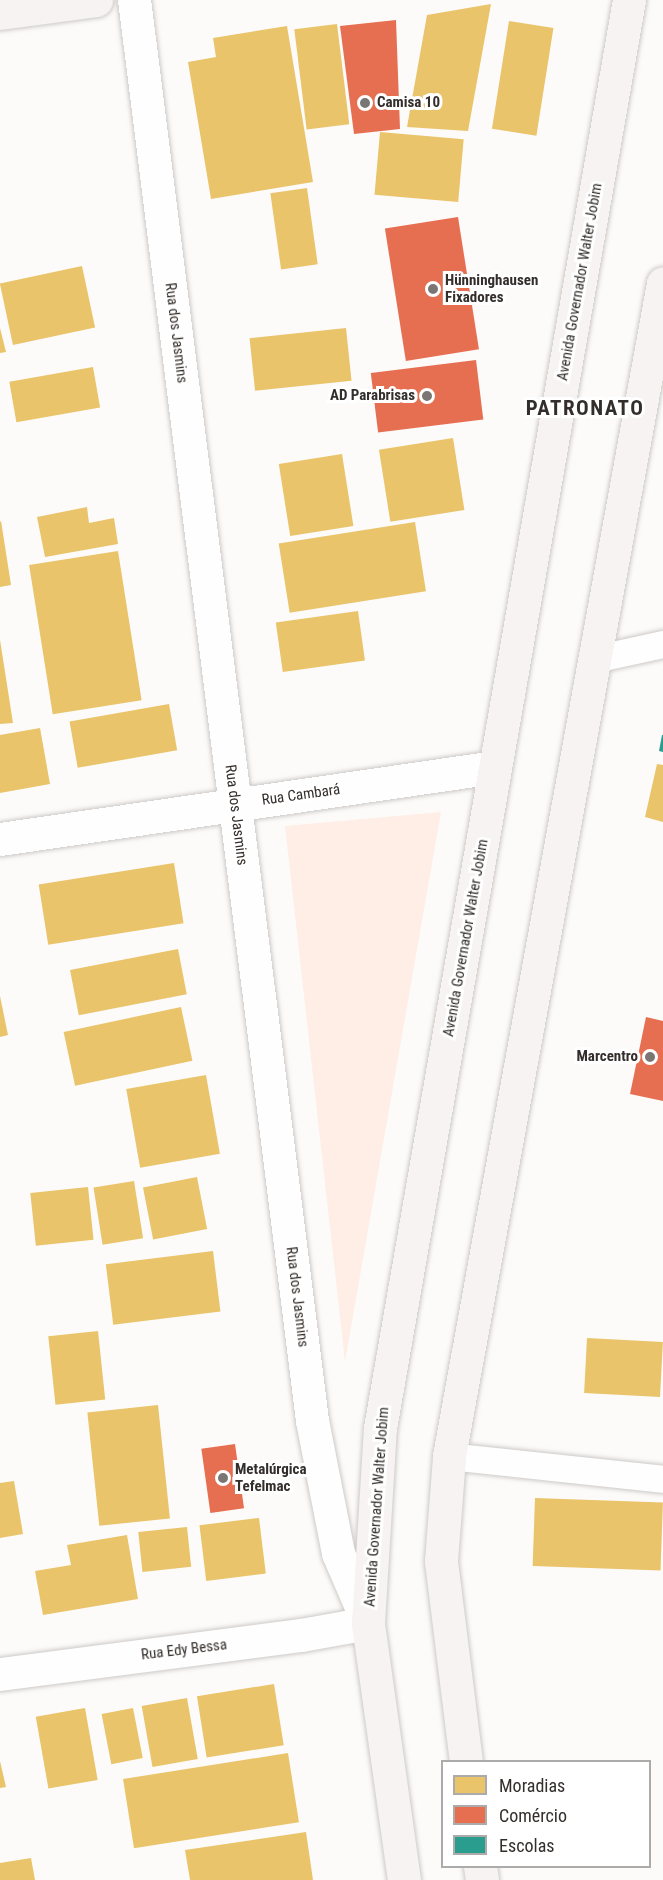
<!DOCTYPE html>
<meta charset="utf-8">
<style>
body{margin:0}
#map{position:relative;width:663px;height:1880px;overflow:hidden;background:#fdfbfa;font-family:"Roboto Condensed",sans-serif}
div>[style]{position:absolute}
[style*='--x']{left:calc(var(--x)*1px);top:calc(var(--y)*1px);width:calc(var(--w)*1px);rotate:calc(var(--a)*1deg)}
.green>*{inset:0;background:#feeee6}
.homes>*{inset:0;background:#e9c46a;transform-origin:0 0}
.shops>*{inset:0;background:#e76f51;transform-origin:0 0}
.schools>*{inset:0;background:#2a9d8f}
.roads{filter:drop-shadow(0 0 2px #cdcac7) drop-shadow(0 0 2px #cdcac7)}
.lane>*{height:27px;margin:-13.5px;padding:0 13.5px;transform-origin:13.5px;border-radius:13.5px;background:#fffefe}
.street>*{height:33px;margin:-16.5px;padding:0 16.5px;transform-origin:16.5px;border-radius:16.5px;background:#fffefe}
.secondary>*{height:33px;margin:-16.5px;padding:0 16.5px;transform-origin:16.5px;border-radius:16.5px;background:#f6f3f2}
.dots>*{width:16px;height:16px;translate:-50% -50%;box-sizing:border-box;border:3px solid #fff;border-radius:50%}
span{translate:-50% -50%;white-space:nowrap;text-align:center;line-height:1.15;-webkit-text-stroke:6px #fff;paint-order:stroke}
.poi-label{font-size:15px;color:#332e2b;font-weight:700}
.left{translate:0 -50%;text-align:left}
.right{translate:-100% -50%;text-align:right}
.street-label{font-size:15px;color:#332e2b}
.district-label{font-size:21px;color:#332e2b;font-weight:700;letter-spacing:1.5px}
.legend{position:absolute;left:441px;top:1760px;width:210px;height:108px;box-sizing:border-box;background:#fff;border:2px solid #adabaa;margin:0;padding:8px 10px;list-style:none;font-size:18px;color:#332e2b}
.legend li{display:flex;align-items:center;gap:12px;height:30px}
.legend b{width:30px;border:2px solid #adabaa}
</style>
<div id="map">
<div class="green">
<i style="clip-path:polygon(441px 812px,345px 1362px,285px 826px)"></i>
</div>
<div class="homes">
<i style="clip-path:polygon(491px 4px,468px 131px,407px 127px,427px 15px)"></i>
<i style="left:509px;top:21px;width:45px;height:109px;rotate:9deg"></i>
<i style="left:337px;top:24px;width:101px;height:43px;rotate:83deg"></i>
<i style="clip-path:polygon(287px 26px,313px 182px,211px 199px,188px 62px,216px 57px,213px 38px)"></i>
<i style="left:380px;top:132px;width:84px;height:63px;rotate:5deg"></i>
<i style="left:307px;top:188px;width:77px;height:37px;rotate:82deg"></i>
<i style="left:82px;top:266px;width:63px;height:84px;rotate:78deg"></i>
<i style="clip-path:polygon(0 328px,6px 352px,0 353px)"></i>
<i style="left:346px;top:328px;width:53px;height:97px;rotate:84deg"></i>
<i style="left:93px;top:367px;width:41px;height:85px;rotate:80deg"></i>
<i style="left:453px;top:438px;width:73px;height:75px;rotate:81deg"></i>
<i style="left:342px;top:454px;width:73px;height:64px;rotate:81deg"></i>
<i style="clip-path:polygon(87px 507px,89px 523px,114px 518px,118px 544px,45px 557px,37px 517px)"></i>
<i style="clip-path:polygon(1px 521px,11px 585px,0 587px,0 522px)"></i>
<i style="left:415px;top:522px;width:70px;height:138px;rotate:81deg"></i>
<i style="left:118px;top:551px;width:151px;height:90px;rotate:81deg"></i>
<i style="left:358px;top:611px;width:50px;height:83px;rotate:82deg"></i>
<i style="clip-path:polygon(0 640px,13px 723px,0 724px)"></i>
<i style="left:169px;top:704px;width:47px;height:101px;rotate:80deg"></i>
<i style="clip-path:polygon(40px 728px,50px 784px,0 793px,0 735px)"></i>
<i style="clip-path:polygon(657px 764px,663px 765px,663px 822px,645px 817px)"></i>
<i style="left:174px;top:863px;width:61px;height:137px;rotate:81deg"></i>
<i style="left:178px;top:949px;width:46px;height:110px;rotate:79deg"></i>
<i style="clip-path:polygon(0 996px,8px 1035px,0 1037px)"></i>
<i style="left:181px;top:1007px;width:55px;height:120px;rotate:78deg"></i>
<i style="left:206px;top:1075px;width:80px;height:81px;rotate:80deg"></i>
<i style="left:197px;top:1177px;width:53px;height:55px;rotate:79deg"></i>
<i style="left:134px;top:1181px;width:58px;height:41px;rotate:81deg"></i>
<i style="left:88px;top:1187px;width:53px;height:58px;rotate:84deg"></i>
<i style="left:213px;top:1251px;width:61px;height:108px;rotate:83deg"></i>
<i style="left:98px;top:1331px;width:69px;height:50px;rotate:84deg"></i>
<i style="left:587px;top:1338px;width:76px;height:55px;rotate:3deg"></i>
<i style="left:158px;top:1405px;width:114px;height:71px;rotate:84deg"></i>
<i style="clip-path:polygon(14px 1481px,23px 1534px,0 1538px,0 1483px)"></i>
<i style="left:535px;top:1498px;width:128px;height:68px;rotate:2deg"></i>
<i style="left:259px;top:1518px;width:56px;height:60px;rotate:83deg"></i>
<i style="left:187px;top:1527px;width:40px;height:49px;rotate:84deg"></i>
<i style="clip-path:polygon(127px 1535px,138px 1599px,43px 1615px,35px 1571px,71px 1565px,67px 1545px)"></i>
<i style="left:274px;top:1684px;width:62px;height:78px;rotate:81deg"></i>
<i style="left:187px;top:1698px;width:62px;height:46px;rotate:80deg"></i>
<i style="left:85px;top:1708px;width:73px;height:50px;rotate:80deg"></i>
<i style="left:133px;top:1708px;width:51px;height:32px;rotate:79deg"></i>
<i style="left:288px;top:1753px;width:70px;height:167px;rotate:81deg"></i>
<i style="clip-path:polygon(0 1761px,6px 1787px,0 1788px)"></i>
<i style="clip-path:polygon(306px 1832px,313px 1880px,190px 1880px,185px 1850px)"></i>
<i style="clip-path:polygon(31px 1858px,35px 1880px,0 1880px,0 1863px)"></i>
</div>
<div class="shops">
<i style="clip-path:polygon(396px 20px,400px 129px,354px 134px,340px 26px)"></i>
<i style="left:458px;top:217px;width:134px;height:74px;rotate:81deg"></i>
<i style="left:476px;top:360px;width:60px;height:106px;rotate:83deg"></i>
<i style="clip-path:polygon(646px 1017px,663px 1021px,663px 1101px,630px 1094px)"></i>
<i style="left:235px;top:1444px;width:65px;height:34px;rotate:82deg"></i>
</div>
<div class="schools">
<i style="clip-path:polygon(662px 735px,663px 735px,663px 752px,659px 751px)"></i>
</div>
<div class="roads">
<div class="lane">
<i style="--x:594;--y:659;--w:71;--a:-12.3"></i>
<i style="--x:449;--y:1456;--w:215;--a:6.1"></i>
</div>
<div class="street">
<i style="--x:0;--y:839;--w:500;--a:-8.28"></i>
<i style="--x:0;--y:1674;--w:304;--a:-7.4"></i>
<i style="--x:301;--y:1635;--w:68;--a:-10.2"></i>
<i style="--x:368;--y:1623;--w:76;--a:-113.2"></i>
<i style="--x:338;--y:1553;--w:136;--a:-101.1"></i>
<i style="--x:312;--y:1420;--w:1431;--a:-97.14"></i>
</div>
<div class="secondary">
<i style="--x:0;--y:13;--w:97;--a:-7.7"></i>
<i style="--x:466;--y:1762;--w:203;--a:-97.1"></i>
<i style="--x:441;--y:1561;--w:105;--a:-85.6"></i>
<i style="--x:449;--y:1456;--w:1192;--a:-79.66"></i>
<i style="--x:480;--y:1866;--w:14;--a:82"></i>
<i style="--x:404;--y:1880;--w:260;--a:-98"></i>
<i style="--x:368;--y:1623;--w:195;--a:-86.5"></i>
<i style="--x:380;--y:1428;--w:1450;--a:-80.11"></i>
</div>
</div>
<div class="dots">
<i style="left:365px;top:103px;background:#7a7673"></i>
<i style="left:433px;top:289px;background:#7a7673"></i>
<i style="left:427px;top:396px;background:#7a7673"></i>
<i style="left:650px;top:1057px;background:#7a7673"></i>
<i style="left:223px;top:1478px;background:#7a7673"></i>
</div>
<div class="poi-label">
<span class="left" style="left:377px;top:103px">Camisa 10</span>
<span class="left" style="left:445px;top:289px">Hünninghausen<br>Fixadores</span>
<span class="right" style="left:415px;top:396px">AD Parabrisas</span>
<span class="right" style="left:638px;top:1057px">Marcentro</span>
<span class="left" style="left:235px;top:1478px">Metalúrgica<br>Tefelmac</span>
</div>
<div class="street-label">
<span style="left:580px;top:282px;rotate:-80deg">Avenida Governador Walter Jobim</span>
<span style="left:176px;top:333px;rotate:83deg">Rua dos Jasmins</span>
<span style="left:301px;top:795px;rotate:-8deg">Rua Cambará</span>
<span style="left:236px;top:815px;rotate:83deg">Rua dos Jasmins</span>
<span style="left:466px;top:938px;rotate:-80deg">Avenida Governador Walter Jobim</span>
<span style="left:297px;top:1297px;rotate:83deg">Rua dos Jasmins</span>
<span style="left:377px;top:1507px;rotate:-86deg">Avenida Governador Walter Jobim</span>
<span style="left:184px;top:1650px;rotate:-7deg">Rua Edy Bessa</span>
</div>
<div class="district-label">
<span style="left:585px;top:408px">PATRONATO</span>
</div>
<ul class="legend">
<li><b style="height:16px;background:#e9c46a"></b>Moradias</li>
<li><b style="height:16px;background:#e76f51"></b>Comércio</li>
<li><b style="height:16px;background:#2a9d8f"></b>Escolas</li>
</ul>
</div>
